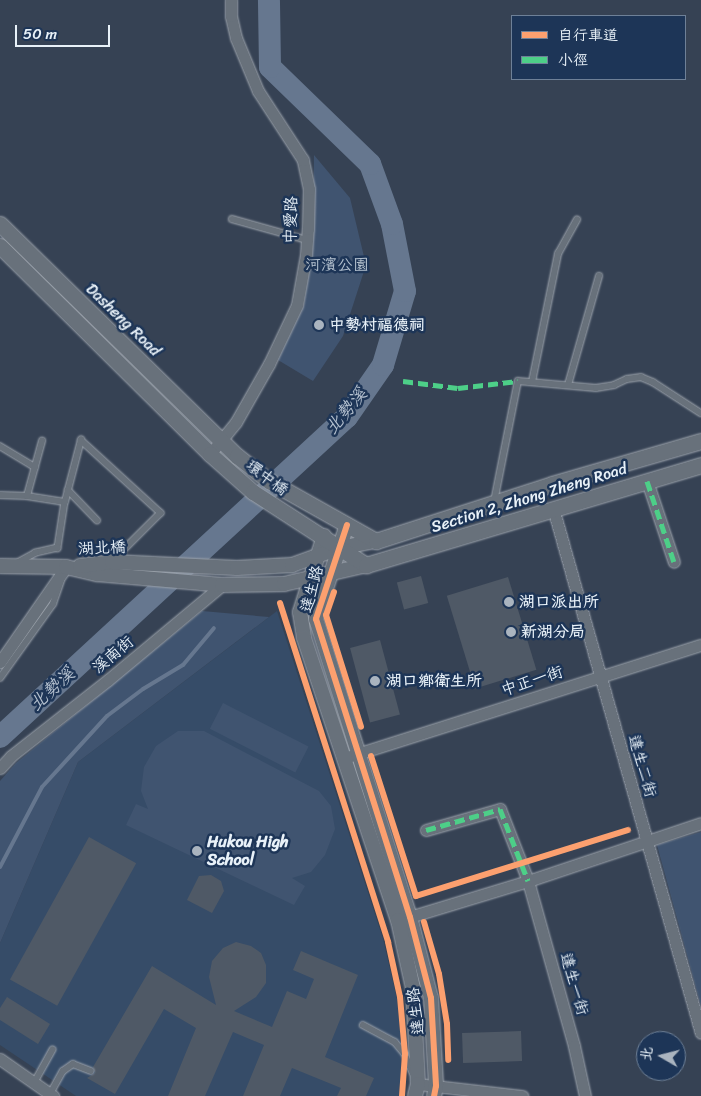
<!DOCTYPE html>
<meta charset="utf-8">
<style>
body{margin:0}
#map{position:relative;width:701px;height:1096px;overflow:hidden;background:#364254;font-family:Sriracha,"LXGW WenKai TC",sans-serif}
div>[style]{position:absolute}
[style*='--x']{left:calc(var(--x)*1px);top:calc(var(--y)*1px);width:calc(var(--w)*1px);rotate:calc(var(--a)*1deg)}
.built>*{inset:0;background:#364c68}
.green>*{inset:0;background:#405470;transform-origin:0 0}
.stream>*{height:4px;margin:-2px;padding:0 2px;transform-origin:2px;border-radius:2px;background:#66778f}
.river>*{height:22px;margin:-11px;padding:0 11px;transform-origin:11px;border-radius:11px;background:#66778f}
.building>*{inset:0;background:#4f5966;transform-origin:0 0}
.roads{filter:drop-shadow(0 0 1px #9ba2ab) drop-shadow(0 0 1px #9ba2ab)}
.service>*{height:5.5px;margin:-2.75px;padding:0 2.75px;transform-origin:2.75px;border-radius:2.75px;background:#68717b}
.minor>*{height:11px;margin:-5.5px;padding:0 5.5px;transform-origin:5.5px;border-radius:5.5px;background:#68717b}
.tertiary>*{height:14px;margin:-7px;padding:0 7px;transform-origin:7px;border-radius:7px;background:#68717b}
.secondary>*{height:15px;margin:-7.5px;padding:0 7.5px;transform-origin:7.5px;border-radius:7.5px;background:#68717b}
.quiet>*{height:5px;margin-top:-2.5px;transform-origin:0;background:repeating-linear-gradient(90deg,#4dcf88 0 10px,transparent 0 15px)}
.cycleway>*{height:6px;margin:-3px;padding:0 3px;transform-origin:3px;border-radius:3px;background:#fca06f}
.dots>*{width:14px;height:14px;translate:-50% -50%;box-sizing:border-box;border:2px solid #1d3557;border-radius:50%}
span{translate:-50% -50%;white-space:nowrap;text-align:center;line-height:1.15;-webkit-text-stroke:5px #1d3557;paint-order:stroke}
.street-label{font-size:16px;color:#e8f1f8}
.park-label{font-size:16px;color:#b6c3d0}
.poi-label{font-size:16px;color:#e8f1f8;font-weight:700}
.left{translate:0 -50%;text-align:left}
.water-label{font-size:18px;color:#b6c2d0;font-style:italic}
.legend{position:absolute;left:511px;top:15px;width:175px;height:65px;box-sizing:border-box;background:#1d3557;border:1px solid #6e8097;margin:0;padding:6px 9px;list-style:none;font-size:15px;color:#e8f1f8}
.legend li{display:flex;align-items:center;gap:10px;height:25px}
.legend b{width:25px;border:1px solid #6e8097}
.north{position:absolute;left:636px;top:1031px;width:50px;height:50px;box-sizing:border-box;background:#1d3557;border:1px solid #6e8097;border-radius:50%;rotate:278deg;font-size:14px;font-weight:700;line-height:20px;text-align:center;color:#e8f1f8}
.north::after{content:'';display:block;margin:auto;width:18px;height:22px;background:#aab4bf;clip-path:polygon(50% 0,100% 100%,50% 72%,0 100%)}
.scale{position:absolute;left:15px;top:25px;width:95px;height:22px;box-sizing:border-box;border:2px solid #e8f1f8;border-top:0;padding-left:6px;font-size:15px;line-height:18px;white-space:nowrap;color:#e8f1f8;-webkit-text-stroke:4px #1d3557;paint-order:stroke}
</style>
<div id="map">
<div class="built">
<i style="clip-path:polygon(277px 611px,383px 939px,397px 999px,402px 1053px,399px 1096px,76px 1096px,0 1045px,0 943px,78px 762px)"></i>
</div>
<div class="green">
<i style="clip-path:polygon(314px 155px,350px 198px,366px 265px,343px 336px,313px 381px,278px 360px,304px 305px,313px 240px)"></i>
<i style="clip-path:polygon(202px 611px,269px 617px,78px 762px,0 943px,0 781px,16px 763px)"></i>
<i style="left:223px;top:703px;width:96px;height:29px;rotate:27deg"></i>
<i style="clip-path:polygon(178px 731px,204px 731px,319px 791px,331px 806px,335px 829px,325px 855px,311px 872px,292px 878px,305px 886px,294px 905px,126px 825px,136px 804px,148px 809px,141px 791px,144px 767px,156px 746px)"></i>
<i style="clip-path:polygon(701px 832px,701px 1006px,657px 845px)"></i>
</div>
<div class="stream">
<i style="--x:0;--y:867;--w:90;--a:-62.3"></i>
<i style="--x:42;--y:787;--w:96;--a:-47.5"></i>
<i style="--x:107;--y:716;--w:45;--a:-36.9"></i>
<i style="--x:143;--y:689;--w:47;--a:-31"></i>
<i style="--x:183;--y:665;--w:48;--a:-50"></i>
</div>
<div class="river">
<i style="--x:0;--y:737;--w:472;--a:-42.7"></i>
<i style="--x:347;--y:417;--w:63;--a:-55.3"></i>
<i style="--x:383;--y:365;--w:77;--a:-73.4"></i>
<i style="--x:405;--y:291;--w:68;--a:-101"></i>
<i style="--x:392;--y:224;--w:64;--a:-110.1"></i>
<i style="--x:370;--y:164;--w:139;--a:-135.9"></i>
<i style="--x:270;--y:67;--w:67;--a:-90.9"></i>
</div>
<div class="building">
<i style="left:421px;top:576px;width:28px;height:25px;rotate:75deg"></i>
<i style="left:508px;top:577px;width:97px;height:64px;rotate:73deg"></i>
<i style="left:380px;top:640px;width:77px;height:31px;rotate:75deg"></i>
<i style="left:89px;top:837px;width:54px;height:163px;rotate:29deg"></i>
<i style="clip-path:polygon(211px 875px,221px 881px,224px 891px,212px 913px,187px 900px,199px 876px)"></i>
<i style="clip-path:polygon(236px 942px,251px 946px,261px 953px,266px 965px,266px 983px,256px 997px,234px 1011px,272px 1027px,287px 991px,306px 999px,314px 979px,293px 970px,301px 951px,358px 975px,325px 1057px,374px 1078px,366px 1096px,337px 1096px,341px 1088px,292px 1068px,280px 1096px,243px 1096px,264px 1045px,233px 1032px,205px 1096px,168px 1096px,196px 1028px,164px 1009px,115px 1094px,87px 1078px,95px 1073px,93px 1067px,152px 966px,216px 1005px,209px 977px,212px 961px,223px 948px)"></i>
<i style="clip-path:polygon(7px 997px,50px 1024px,38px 1044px,0 1020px,0 1008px)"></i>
<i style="left:521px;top:1031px;width:30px;height:59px;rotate:88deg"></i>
</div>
<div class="roads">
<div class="service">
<i style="--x:232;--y:219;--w:78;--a:15.6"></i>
<i style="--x:532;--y:382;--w:131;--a:-78.5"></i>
<i style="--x:558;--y:254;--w:39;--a:-61"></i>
<i style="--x:568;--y:385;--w:113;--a:-74.1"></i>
<i style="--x:0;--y:446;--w:41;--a:31"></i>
<i style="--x:68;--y:490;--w:52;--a:-75.4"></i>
<i style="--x:81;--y:440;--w:108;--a:42.4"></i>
<i style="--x:161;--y:513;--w:66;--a:135"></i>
<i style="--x:0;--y:495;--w:27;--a:2"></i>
<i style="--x:27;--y:496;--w:38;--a:9"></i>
<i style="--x:65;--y:502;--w:47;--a:98.7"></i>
<i style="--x:58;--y:548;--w:23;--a:167"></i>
<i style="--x:36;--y:553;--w:21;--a:151"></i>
<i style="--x:27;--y:496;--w:57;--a:-74.7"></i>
<i style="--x:65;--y:502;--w:12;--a:-76"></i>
<i style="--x:68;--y:490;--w:42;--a:46"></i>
<i style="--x:494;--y:502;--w:123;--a:-78.8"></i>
<i style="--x:518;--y:381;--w:78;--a:5.1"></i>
<i style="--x:596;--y:388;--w:18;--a:-9"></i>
<i style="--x:614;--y:385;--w:14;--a:-25"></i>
<i style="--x:627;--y:379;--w:14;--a:-8"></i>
<i style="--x:641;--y:377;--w:13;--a:23"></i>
<i style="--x:653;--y:382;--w:57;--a:32.9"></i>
<i style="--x:0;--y:678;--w:91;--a:-54.4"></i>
<i style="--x:53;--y:604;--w:24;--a:-71"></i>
<i style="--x:363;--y:1025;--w:36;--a:28"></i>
<i style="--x:395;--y:1042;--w:16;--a:50"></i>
<i style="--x:405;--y:1054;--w:21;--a:67"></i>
<i style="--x:34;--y:1083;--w:38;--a:-61"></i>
<i style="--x:50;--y:1094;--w:26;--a:-61"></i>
<i style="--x:63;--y:1071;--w:12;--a:-35"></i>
<i style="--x:73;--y:1064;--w:19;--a:21"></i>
</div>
<div class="minor">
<i style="--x:210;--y:454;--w:41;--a:-50.9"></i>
<i style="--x:236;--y:422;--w:67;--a:-60.4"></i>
<i style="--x:269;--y:364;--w:65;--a:-64.6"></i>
<i style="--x:297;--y:305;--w:51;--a:-79.8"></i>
<i style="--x:306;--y:255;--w:26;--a:-86"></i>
<i style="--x:308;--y:229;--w:40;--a:-88.6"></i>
<i style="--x:309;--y:189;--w:30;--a:-102"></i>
<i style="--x:303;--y:160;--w:82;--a:-123.1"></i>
<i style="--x:258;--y:91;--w:57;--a:-112.5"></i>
<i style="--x:236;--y:38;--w:23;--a:-103"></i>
<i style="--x:231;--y:16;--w:16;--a:-90"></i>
<i style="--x:647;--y:481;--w:85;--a:71.6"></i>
<i style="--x:553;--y:508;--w:545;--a:74.26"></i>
<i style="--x:0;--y:662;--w:116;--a:-55.2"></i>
<i style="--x:344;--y:758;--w:374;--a:-17.6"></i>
<i style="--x:0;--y:768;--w:16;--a:-47"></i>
<i style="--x:11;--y:756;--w:123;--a:-38.1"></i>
<i style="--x:108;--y:680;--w:148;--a:-39.8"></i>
<i style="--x:426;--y:830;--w:77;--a:-15.8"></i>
<i style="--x:500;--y:809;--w:77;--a:68.7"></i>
<i style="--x:528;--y:881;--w:171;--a:74.4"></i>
<i style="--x:574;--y:1046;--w:51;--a:77.6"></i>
<i style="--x:403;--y:919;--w:131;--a:-16.9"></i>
<i style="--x:528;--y:881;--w:182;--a:-18.5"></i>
<i style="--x:0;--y:1059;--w:65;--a:34.9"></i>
<i style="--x:418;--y:1084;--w:105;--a:6.6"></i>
</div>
<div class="tertiary">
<i style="--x:347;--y:525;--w:99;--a:108.3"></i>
<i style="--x:316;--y:619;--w:312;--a:72.5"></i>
<i style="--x:410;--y:917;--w:84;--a:75.5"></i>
<i style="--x:431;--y:998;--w:88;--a:86.7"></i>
<i style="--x:436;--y:1086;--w:10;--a:101"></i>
<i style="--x:324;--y:536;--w:80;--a:107.5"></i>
<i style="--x:300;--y:612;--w:26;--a:81"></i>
<i style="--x:304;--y:638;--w:297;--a:71.6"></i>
<i style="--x:398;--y:920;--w:70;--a:77.6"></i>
<i style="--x:413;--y:988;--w:96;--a:87"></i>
<i style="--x:418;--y:1084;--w:12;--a:104"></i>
<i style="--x:0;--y:566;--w:66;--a:0.9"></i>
<i style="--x:66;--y:567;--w:32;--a:13"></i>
<i style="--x:97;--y:574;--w:125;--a:5"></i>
<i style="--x:222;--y:585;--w:62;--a:-0.9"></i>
<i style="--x:284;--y:584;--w:84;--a:-13"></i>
<i style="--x:80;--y:566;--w:32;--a:-7"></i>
<i style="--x:112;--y:562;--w:125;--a:2.7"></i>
<i style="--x:237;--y:568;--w:55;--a:-3.1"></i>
<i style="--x:292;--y:565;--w:50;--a:-19.9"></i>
<i style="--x:339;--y:548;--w:38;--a:-11"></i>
</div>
<div class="secondary">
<i style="--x:0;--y:224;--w:332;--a:44.4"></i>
<i style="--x:237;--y:456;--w:41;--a:38"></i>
<i style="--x:269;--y:481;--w:123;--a:29.3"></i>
<i style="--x:376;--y:541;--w:185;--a:-17.9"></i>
<i style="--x:552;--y:484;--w:155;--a:-16.1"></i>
<i style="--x:0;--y:246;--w:296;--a:44.7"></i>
<i style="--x:210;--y:454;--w:57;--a:41.5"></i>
<i style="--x:253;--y:492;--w:135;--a:32.9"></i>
<i style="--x:366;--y:565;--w:350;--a:-16.6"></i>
</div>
</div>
<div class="quiet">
<i style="--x:403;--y:381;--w:55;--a:7.3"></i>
<i style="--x:458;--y:388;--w:60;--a:-6.7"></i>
<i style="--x:647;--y:481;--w:85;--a:71.6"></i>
<i style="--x:426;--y:830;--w:77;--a:-15.8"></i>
<i style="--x:500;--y:809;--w:77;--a:68.7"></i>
</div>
<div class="cycleway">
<i style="--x:347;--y:525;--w:99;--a:108.3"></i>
<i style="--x:316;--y:619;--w:312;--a:72.5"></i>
<i style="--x:410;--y:917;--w:84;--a:75.5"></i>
<i style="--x:431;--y:998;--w:88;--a:86.7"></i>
<i style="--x:436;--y:1086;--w:10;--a:101"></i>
<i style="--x:334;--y:592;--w:24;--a:109"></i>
<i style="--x:326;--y:615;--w:117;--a:72.6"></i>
<i style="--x:280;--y:603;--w:356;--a:72.3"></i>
<i style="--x:388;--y:942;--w:56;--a:77.7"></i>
<i style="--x:400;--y:997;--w:57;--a:85"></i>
<i style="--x:405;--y:1054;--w:42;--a:94.1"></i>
<i style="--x:371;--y:756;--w:147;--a:72.2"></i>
<i style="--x:416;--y:896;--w:222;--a:-17.3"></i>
<i style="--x:424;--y:922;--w:54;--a:73.9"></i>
<i style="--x:439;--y:974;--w:51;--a:80.9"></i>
<i style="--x:447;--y:1024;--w:36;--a:88"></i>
</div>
<div class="dots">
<i style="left:319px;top:325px;background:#aab4bf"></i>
<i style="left:509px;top:602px;background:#aab4bf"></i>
<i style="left:511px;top:632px;background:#aab4bf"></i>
<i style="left:375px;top:681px;background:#aab4bf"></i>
<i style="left:197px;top:851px;background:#aab4bf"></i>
</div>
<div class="street-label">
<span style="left:291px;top:220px;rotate:-88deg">中愛路</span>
<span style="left:123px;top:320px;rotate:44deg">Dasheng Road</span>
<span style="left:267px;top:478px;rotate:37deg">環中橋</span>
<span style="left:529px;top:498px;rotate:-17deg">Section 2, Zhong Zheng Road</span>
<span style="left:102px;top:548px;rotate:-3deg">湖北橋</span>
<span style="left:312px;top:589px;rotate:-75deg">達生路</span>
<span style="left:113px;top:655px;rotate:-40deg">溪南街</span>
<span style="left:532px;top:681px;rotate:-18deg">中正一街</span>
<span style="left:642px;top:766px;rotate:74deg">達生二街</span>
<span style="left:574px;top:984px;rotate:74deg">達生一街</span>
<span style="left:416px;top:1011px;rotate:-97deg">達生路</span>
</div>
<div class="park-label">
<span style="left:337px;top:265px">河濱公園</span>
</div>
<div class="poi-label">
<span class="left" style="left:329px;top:325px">中勢村福德祠</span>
<span class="left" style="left:519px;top:602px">湖口派出所</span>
<span class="left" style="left:521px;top:632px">新湖分局</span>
<span class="left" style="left:386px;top:681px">湖口鄉衛生所</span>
<span class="left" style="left:207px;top:851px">Hukou High<br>School</span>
</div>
<div class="water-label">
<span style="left:346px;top:411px;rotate:-50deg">北勢溪</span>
<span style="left:52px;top:689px;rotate:-43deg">北勢溪</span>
</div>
<ul class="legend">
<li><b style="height:6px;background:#fca06f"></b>自行車道</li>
<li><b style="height:6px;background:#4dcf88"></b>小徑</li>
</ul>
<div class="north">北</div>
<div class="scale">50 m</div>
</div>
